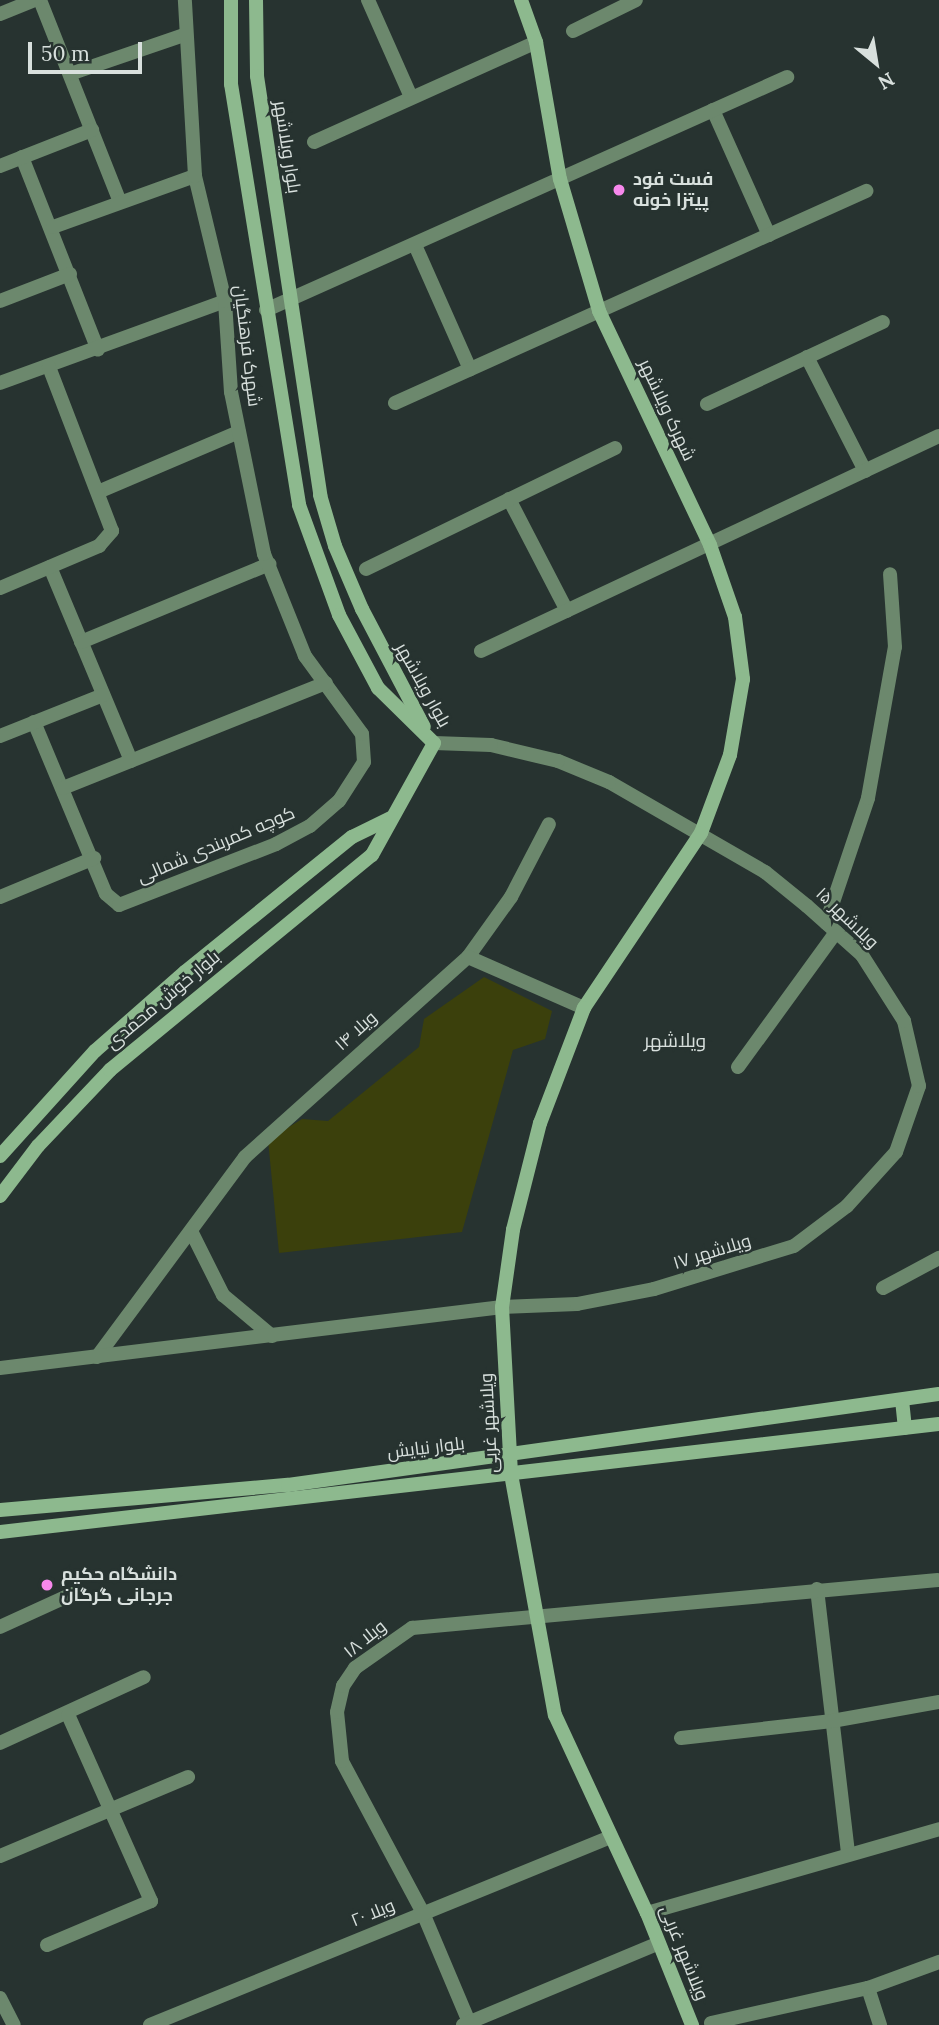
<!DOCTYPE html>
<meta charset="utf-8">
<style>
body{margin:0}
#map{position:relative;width:939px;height:2025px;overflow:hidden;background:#273330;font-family:Lora,Cairo,serif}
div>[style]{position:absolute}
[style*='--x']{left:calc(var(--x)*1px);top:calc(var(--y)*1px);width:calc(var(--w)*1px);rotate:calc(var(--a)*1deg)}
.green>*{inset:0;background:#3b400c}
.street>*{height:14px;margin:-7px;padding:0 7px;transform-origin:7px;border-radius:7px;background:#6c886d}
.secondary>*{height:14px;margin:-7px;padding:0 7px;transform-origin:7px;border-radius:7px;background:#8db98e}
.dots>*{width:19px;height:19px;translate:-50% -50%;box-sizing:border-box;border:4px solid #273330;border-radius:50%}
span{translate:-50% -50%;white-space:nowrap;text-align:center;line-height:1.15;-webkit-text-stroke:5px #273330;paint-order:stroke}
.street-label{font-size:18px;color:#d8e0dd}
.poi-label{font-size:18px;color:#d8e0dd;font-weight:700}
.left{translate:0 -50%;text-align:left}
.neighbourhood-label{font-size:19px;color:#d8e0dd}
.north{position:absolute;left:841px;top:28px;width:70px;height:70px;-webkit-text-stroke:5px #273330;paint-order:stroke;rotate:150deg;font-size:19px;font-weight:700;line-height:28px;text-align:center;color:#d8e0dd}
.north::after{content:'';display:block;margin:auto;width:24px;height:32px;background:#d8e0dd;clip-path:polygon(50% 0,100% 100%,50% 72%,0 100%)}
.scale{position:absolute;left:28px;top:42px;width:114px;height:32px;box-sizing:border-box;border:4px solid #d8e0dd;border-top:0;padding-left:9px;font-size:21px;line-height:24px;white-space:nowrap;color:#d8e0dd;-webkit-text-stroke:5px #273330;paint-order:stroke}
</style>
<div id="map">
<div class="green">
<i style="clip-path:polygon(484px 977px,552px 1011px,545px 1039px,513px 1050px,462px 1232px,279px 1253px,268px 1140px,302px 1119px,328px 1121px,419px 1047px,424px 1019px)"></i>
</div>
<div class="street">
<i style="--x:40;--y:0;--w:217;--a:68.4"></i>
<i style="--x:368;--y:0;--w:106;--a:66.1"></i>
<i style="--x:0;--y:14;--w:38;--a:-22"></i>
<i style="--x:573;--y:31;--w:70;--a:-26.2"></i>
<i style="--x:70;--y:74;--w:120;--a:-18.9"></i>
<i style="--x:713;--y:110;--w:137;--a:65.9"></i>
<i style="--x:314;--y:142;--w:243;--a:-24.2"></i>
<i style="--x:22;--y:157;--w:207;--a:68.5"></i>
<i style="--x:0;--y:166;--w:99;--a:-21.4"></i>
<i style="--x:53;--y:227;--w:151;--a:-19.8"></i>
<i style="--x:415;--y:245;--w:136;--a:66.1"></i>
<i style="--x:0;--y:301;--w:75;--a:-21.1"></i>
<i style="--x:266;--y:310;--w:571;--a:-24.09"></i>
<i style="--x:807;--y:357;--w:128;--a:63"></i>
<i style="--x:0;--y:383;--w:239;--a:-20"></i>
<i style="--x:395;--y:403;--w:517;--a:-24.23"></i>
<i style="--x:707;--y:404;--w:194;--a:-25"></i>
<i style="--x:98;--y:492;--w:153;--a:-23.1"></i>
<i style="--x:509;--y:499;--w:126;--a:62.6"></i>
<i style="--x:50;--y:567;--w:210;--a:67.3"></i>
<i style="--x:366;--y:569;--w:277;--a:-25.9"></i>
<i style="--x:0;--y:588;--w:108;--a:-23"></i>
<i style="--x:99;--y:546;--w:20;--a:-49"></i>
<i style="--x:112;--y:531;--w:176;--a:-111"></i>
<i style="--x:81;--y:642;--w:204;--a:-22.5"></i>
<i style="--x:481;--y:651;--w:506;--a:-25.15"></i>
<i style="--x:34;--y:722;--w:186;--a:67.3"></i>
<i style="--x:106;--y:894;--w:17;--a:40"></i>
<i style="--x:119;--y:905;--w:168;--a:-21.2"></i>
<i style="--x:276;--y:844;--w:38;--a:-28"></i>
<i style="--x:310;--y:826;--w:38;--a:-41"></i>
<i style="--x:339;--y:801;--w:46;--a:-57.3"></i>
<i style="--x:364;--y:762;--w:28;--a:-94"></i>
<i style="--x:362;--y:734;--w:97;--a:-126.2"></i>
<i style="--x:305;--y:656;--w:110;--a:-111.9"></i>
<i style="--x:264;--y:554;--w:165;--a:-101.5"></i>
<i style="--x:231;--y:392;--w:91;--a:-93.8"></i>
<i style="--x:225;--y:301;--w:129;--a:-103.5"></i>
<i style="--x:195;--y:176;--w:176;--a:-93.3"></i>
<i style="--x:0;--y:736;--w:111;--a:-21.7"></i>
<i style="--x:63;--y:788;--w:283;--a:-21.8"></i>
<i style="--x:0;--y:897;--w:102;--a:-22.5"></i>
<i style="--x:826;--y:923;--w:132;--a:-71.4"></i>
<i style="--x:868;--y:798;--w:153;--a:-79.9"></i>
<i style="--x:895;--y:647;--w:73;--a:-93.9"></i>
<i style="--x:468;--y:957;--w:74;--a:-54.4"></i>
<i style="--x:511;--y:897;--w:82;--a:-62.5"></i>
<i style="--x:738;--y:1067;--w:167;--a:-54"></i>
<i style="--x:191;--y:1231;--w:72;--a:63.4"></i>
<i style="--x:223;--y:1295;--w:64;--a:39.9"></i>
<i style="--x:883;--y:1288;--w:64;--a:-28.2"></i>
<i style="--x:97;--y:1357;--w:249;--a:-53.5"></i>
<i style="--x:245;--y:1157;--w:300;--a:-41.9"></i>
<i style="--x:468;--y:957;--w:127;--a:23.7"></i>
<i style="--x:0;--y:1368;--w:506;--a:-6.93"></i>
<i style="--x:502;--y:1307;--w:75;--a:-2.3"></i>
<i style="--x:577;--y:1304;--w:78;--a:-11"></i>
<i style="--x:654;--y:1289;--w:146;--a:-17.1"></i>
<i style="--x:794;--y:1246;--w:66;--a:-37"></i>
<i style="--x:847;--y:1206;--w:73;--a:-47.8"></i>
<i style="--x:896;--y:1152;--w:70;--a:-70.8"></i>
<i style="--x:919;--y:1086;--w:67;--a:-103"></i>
<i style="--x:904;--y:1021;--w:78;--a:-122.5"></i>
<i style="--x:862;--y:955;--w:74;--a:-138.3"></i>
<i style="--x:807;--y:906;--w:54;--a:-141"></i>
<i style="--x:765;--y:872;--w:180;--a:-150"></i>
<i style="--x:609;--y:782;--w:55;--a:-157.6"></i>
<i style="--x:558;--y:761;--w:69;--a:-166.6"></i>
<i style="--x:491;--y:745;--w:57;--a:-178"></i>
<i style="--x:817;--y:1589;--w:266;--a:83.3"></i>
<i style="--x:0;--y:1627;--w:79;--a:-24.6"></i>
<i style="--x:681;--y:1738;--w:152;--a:-6.4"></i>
<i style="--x:832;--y:1721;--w:109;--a:-10.1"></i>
<i style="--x:0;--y:1743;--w:158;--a:-24.6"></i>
<i style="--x:0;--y:1856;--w:204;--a:-22.8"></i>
<i style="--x:647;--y:1913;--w:304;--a:-16"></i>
<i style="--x:47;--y:1945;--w:113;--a:-22.9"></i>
<i style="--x:151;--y:1901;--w:204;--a:-114"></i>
<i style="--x:868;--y:1988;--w:39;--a:72"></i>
<i style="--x:0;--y:1998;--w:30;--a:63"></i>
<i style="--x:469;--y:2022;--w:118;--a:-112.9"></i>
<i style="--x:423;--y:1913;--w:172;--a:-118.1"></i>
<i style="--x:342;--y:1761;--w:49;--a:-95.8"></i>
<i style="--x:337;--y:1712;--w:27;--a:-77"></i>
<i style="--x:343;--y:1686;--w:22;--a:-56"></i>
<i style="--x:355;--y:1668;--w:70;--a:-35.1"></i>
<i style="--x:412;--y:1628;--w:528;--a:-5.21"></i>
<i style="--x:711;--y:2023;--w:161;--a:-12.6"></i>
<i style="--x:868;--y:1988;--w:76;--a:-20.1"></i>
<i style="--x:150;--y:2025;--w:498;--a:-22.2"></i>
<i style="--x:463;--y:2025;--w:212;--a:-22.7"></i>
</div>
<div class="secondary">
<i style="--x:231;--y:0;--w:84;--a:90"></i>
<i style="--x:231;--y:84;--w:426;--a:80.8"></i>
<i style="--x:299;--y:505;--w:117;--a:70"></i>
<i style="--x:339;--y:615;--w:83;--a:61.9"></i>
<i style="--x:378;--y:688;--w:78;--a:44.5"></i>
<i style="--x:256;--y:0;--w:76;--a:89.2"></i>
<i style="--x:257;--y:76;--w:424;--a:81.4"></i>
<i style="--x:320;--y:495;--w:53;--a:73.6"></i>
<i style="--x:335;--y:546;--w:69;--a:66.8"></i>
<i style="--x:362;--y:609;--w:133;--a:62.3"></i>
<i style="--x:521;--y:0;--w:45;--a:70.3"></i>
<i style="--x:536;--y:42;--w:139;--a:80.1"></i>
<i style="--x:560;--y:179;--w:138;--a:73.5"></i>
<i style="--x:599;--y:311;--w:259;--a:64.6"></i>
<i style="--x:710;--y:545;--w:76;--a:70.9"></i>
<i style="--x:735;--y:617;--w:63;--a:82.6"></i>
<i style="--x:743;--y:679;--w:77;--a:99.7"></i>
<i style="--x:730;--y:755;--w:83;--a:110.4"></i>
<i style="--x:701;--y:833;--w:211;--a:123.8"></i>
<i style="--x:584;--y:1008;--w:123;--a:110.9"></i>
<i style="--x:540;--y:1123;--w:110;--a:104.2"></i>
<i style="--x:513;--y:1230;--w:78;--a:98.1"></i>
<i style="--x:502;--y:1307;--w:167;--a:86.9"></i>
<i style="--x:511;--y:1474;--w:245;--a:79.7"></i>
<i style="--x:555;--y:1715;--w:218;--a:65.1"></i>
<i style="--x:647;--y:1913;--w:121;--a:68.1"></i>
<i style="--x:0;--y:1156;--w:142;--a:-47.9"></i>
<i style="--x:95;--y:1051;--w:120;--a:-41.3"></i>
<i style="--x:185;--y:972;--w:215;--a:-39"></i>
<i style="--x:352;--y:837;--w:43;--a:-26"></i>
<i style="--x:0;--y:1196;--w:63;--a:-52.8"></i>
<i style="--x:38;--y:1146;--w:105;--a:-46.5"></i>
<i style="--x:110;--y:1070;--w:339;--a:-39.4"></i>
<i style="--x:372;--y:855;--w:128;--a:-61"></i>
<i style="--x:902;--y:1400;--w:28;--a:84"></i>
<i style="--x:0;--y:1510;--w:289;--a:-5"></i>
<i style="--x:288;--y:1485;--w:657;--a:-7.96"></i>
<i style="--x:0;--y:1532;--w:945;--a:-6.56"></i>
</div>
<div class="dots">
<i style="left:619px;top:190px;background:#f788ec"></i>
<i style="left:47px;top:1585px;background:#f788ec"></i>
</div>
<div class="street-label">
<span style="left:287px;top:147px;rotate:81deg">بلوار ویلاشهر</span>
<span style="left:247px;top:346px;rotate:83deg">شهرک فرهنگیان</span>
<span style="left:667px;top:410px;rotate:65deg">شهرک ویلاشهر</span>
<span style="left:423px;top:685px;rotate:61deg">بلوار ویلاشهر</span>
<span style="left:216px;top:845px;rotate:-23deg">کوچه کمربندی شمالی</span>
<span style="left:847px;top:918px;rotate:44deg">ویلاشهر ۱۵</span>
<span style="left:163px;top:1000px;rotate:-40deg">بلوار خوش محمدی</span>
<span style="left:356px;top:1031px;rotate:-42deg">۱۴ ویلا</span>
<span style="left:712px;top:1252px;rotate:-17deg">ویلاشهر ۱۷</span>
<span style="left:489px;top:1423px;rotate:-93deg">ویلاشهر غربی</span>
<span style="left:426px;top:1448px;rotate:-7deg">بلوار نیایش</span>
<span style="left:365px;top:1639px;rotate:-39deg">ویلا ۱۸</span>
<span style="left:373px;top:1913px;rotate:-22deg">ویلا ۲۰</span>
<span style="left:684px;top:1953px;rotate:68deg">ویلاشهر غربی</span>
</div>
<div class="poi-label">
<span class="left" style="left:633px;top:190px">فست فود<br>پیتزا خونه</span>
<span class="left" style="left:61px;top:1585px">دانشگاه حکیم<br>جرجانی گرگان</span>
</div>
<div class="neighbourhood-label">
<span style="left:675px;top:1041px">ویلاشهر</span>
</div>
<div class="north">N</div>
<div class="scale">50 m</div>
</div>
